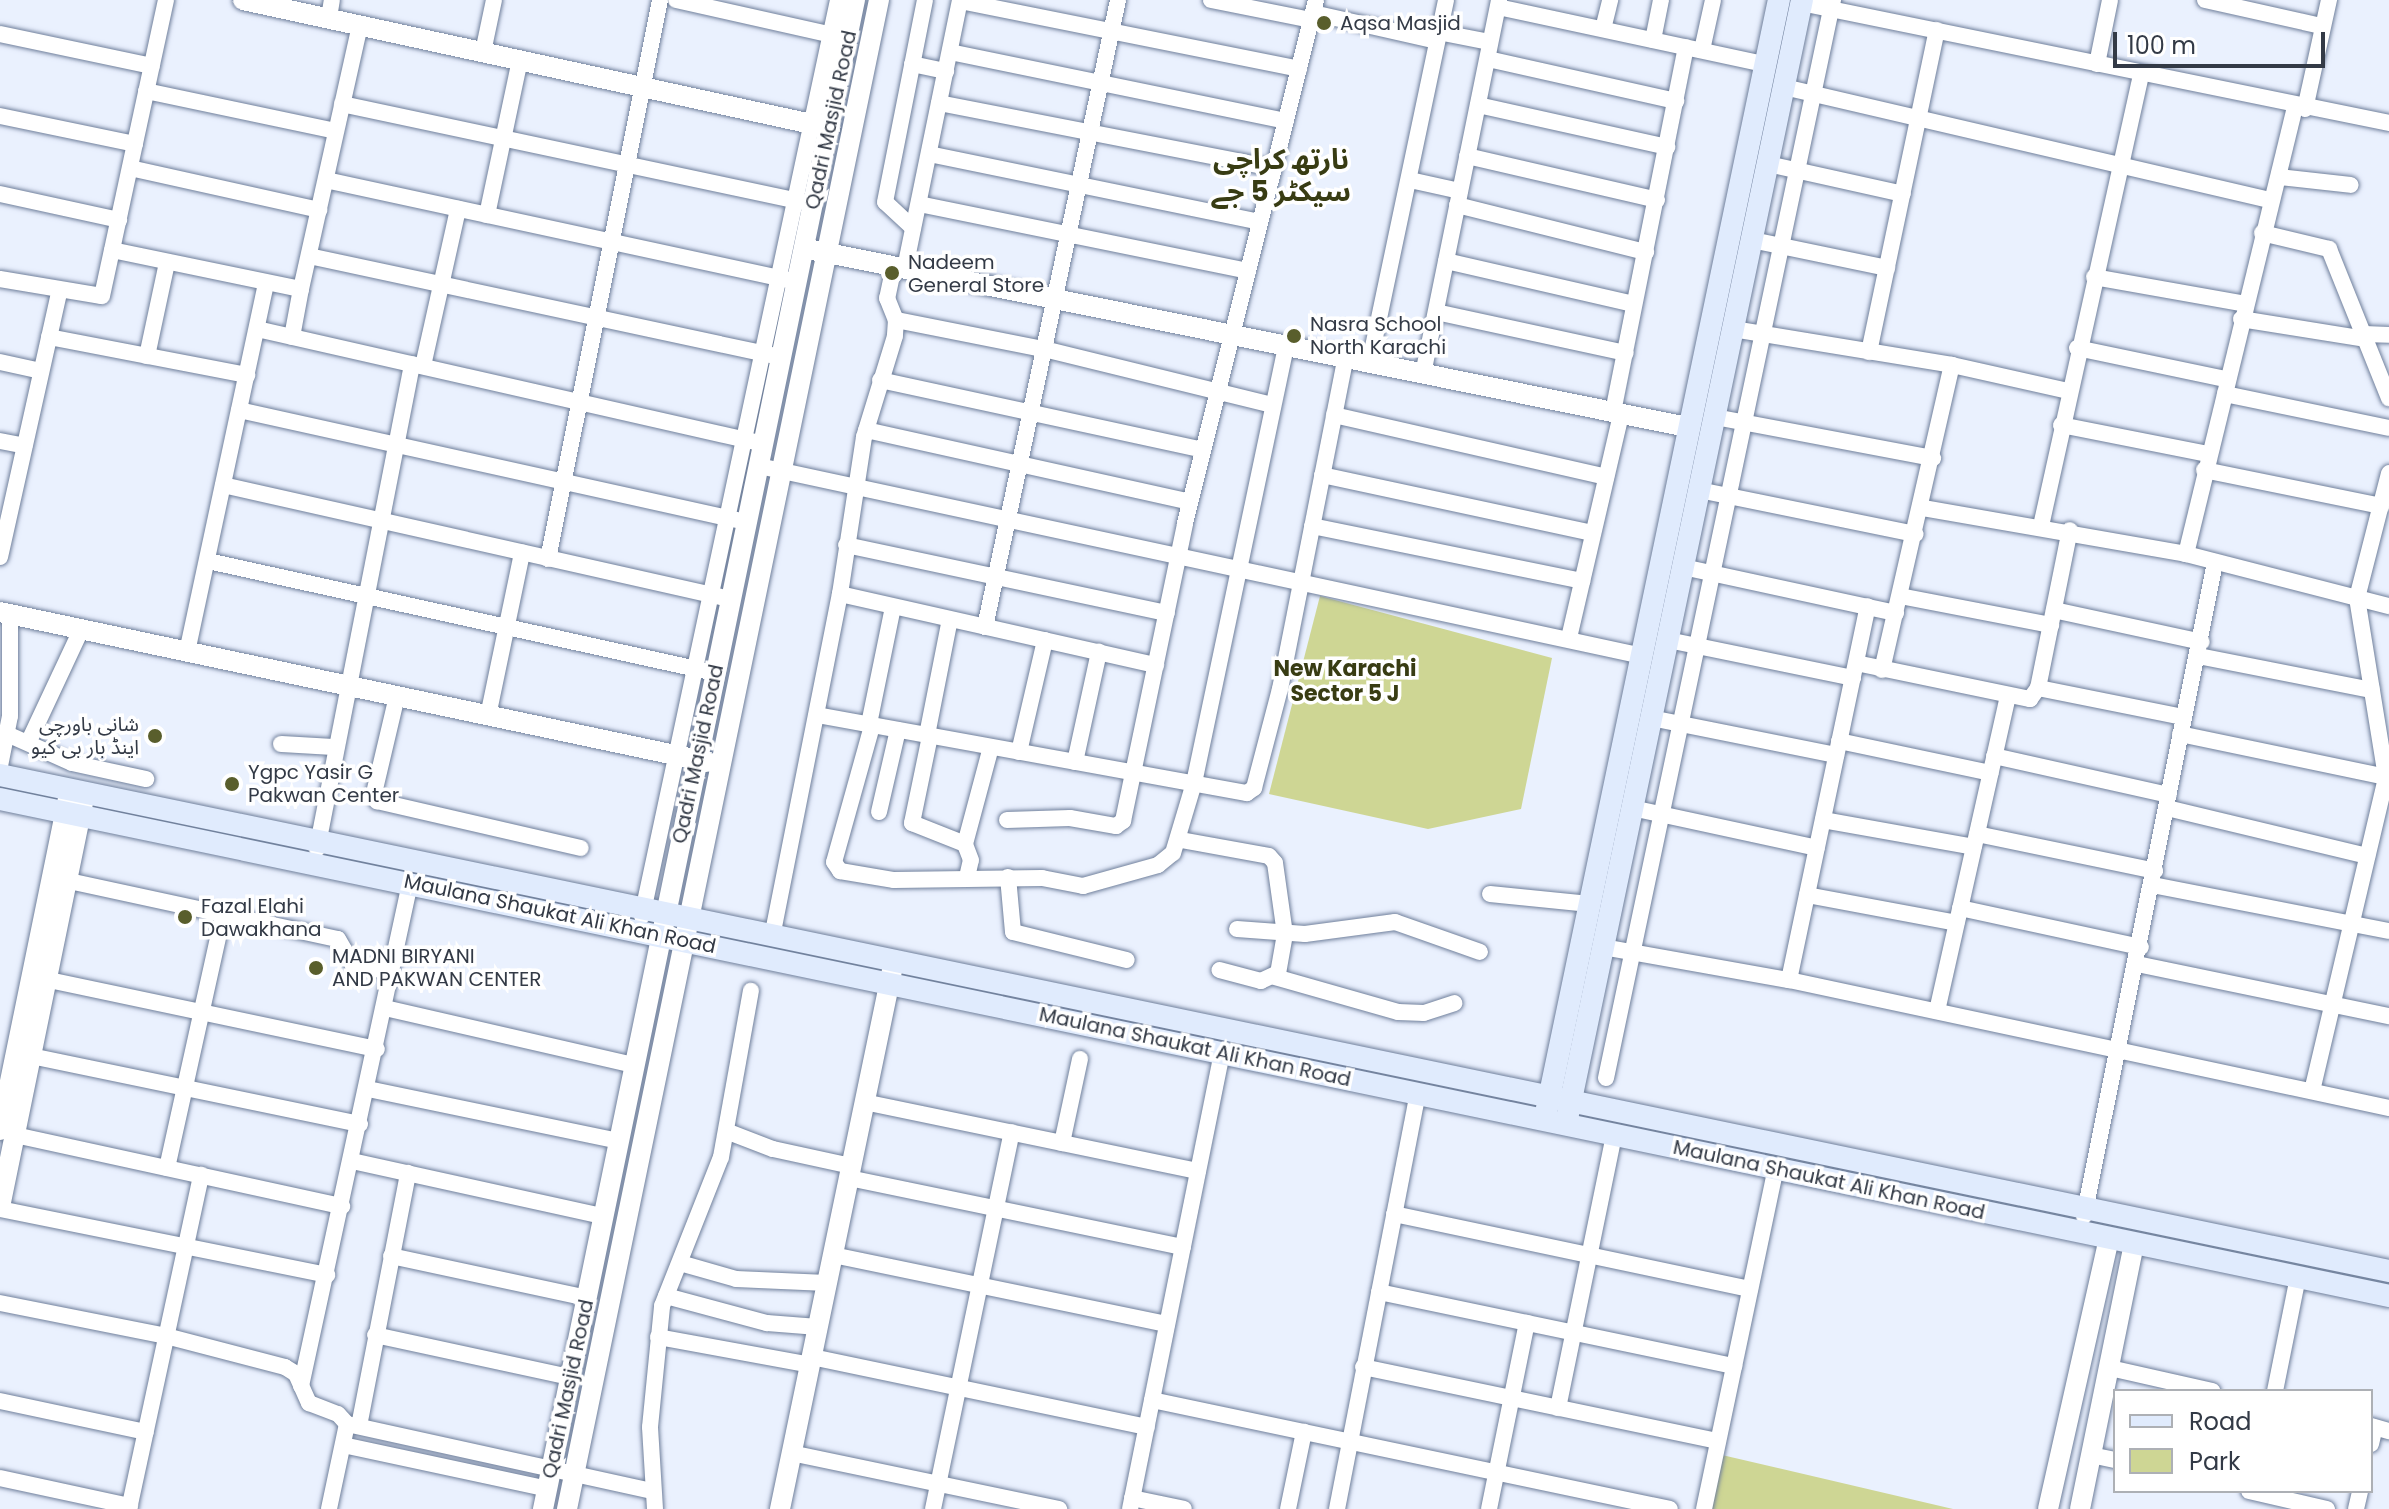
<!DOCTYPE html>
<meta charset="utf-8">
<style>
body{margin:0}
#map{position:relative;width:2389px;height:1509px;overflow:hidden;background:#eaf1fe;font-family:Poppins,"Noto Sans Arabic",sans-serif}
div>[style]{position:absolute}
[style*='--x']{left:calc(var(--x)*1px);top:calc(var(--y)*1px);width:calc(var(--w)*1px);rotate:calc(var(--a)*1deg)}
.green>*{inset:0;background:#ced694}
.roads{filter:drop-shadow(0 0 2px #6f7f9b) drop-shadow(0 0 2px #6f7f9b)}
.minor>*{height:16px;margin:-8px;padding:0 8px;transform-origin:8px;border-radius:8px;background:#fff}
.tertiary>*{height:20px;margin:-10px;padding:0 10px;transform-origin:10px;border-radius:10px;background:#fff}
.secondary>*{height:22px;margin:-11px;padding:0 11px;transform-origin:11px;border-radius:11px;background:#e0ebfd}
.dots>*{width:22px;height:22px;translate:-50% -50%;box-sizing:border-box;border:4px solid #fff;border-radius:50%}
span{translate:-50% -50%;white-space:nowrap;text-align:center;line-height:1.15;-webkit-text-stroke:7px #fff;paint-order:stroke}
.poi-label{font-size:20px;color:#333a46}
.left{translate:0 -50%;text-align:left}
.right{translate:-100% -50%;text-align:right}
.street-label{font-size:20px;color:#333a46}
.neighbourhood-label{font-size:22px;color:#383c13;font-weight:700}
.district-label{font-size:28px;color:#383c13;font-weight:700}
.legend{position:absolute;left:2113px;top:1389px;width:260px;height:104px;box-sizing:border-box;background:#fff;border:2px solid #adb0b5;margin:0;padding:10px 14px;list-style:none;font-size:24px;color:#333a46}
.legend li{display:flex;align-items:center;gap:16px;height:40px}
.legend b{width:40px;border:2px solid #adb0b5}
.scale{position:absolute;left:2113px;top:32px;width:212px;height:36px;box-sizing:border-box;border:4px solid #333a46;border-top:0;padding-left:10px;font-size:24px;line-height:28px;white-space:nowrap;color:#333a46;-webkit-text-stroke:6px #fff;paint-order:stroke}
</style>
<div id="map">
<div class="green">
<i style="clip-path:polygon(1320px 596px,1552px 658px,1521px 809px,1428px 829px,1269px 794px)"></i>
<i style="clip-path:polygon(1722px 1455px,1953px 1509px,1711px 1509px)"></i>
</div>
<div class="roads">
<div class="minor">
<i style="--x:676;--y:0;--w:170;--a:12.6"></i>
<i style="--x:1211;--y:0;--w:102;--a:11.3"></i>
<i style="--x:2205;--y:0;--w:119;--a:12.6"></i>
<i style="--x:960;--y:1;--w:346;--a:11.3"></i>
<i style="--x:1801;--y:3;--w:600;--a:11.53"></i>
<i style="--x:1498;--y:7;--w:273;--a:12.1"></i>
<i style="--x:1313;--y:13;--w:127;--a:12.7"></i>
<i style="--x:329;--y:18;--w:18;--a:-81"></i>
<i style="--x:1603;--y:29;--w:30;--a:-76"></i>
<i style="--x:1438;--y:32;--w:53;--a:10.9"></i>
<i style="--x:0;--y:34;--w:155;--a:11.9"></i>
<i style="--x:1653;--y:40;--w:41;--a:-78.7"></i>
<i style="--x:1702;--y:50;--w:51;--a:-77.6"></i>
<i style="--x:483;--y:52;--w:53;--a:-78.1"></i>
<i style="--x:950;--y:52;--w:343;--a:11.6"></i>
<i style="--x:1488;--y:59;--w:193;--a:12.6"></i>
<i style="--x:912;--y:64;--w:35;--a:12"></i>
<i style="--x:2097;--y:64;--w:65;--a:-78.5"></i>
<i style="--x:1784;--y:87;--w:499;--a:13.1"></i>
<i style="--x:146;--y:91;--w:194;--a:11.9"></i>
<i style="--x:939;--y:103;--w:341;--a:11"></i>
<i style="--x:342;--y:104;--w:470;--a:12"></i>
<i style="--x:1478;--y:105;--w:194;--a:12.5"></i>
<i style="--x:2305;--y:109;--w:112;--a:-77.6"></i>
<i style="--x:0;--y:116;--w:138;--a:11.7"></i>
<i style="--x:929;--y:154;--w:338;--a:11.6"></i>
<i style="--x:1467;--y:156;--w:195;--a:13"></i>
<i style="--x:1768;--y:164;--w:138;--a:12.5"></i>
<i style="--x:130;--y:168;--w:194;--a:12.5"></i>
<i style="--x:2279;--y:177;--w:72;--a:6.3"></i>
<i style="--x:326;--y:180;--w:474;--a:12.2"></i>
<i style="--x:1410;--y:180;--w:51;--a:12.4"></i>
<i style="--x:0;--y:194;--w:122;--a:12.3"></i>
<i style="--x:919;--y:204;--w:336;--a:11.5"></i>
<i style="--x:1457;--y:205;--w:195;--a:14"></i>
<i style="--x:487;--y:215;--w:158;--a:-78"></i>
<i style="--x:913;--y:228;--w:38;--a:-137"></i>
<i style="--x:885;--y:202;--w:206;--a:-78.8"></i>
<i style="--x:2262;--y:233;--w:69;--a:13.4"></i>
<i style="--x:2329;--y:249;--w:161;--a:68.1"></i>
<i style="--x:1752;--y:240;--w:138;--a:11.7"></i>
<i style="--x:112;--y:250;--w:193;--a:11.7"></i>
<i style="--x:301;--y:289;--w:271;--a:-77.4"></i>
<i style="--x:309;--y:256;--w:473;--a:12.1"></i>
<i style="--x:1446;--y:261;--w:193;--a:12.9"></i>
<i style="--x:894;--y:266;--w:33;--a:102"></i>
<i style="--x:887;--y:298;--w:24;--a:68"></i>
<i style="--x:896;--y:320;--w:16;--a:94"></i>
<i style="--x:895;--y:336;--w:106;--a:107.1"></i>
<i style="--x:864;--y:437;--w:159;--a:98.7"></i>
<i style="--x:840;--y:594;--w:324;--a:12.7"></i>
<i style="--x:905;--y:268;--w:274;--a:-78.4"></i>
<i style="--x:2094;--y:277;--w:153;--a:10.1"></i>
<i style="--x:0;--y:279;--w:103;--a:9.5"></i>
<i style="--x:102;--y:296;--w:303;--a:-77.8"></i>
<i style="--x:1436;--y:312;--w:194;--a:12.2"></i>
<i style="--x:2241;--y:319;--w:127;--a:9.1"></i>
<i style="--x:896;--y:320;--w:155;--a:11.2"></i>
<i style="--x:1048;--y:350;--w:231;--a:13.8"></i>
<i style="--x:257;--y:329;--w:511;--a:12.78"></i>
<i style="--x:1733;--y:329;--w:222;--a:9.3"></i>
<i style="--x:1952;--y:365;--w:119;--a:12.6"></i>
<i style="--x:2364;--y:334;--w:25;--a:2"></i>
<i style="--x:49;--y:337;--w:202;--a:10.9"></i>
<i style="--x:292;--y:337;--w:49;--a:-79.4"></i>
<i style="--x:2077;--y:348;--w:152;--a:11.8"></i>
<i style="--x:1869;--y:352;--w:329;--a:-78.1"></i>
<i style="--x:147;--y:356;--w:95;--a:-77.9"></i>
<i style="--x:1370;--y:361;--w:369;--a:-78.1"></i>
<i style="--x:0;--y:362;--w:42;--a:12.4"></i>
<i style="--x:423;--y:366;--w:161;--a:-77.4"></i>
<i style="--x:1423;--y:374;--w:382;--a:-78.5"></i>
<i style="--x:880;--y:380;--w:330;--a:12.2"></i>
<i style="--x:2225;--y:394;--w:167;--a:11.7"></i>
<i style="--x:239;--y:410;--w:510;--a:12.46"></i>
<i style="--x:1613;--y:412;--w:372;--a:-78.7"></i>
<i style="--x:1334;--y:415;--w:279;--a:12.8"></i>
<i style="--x:1715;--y:417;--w:222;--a:10.7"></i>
<i style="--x:2061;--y:425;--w:149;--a:11.2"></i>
<i style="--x:866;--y:430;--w:332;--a:12.5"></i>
<i style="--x:0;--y:441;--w:25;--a:11"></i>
<i style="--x:759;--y:466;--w:903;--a:12.14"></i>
<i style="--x:2204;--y:470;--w:181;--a:11.5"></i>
<i style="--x:1322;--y:475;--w:277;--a:12.1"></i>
<i style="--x:223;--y:485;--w:510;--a:12.67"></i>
<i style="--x:1699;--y:490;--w:221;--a:11.5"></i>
<i style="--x:1923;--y:508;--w:267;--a:9.9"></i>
<i style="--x:2186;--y:554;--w:210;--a:14.4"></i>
<i style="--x:1312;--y:526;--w:276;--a:11.5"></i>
<i style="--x:2041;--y:526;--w:463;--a:-77.5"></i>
<i style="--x:846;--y:545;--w:328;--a:12"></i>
<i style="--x:2186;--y:554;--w:460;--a:-76.3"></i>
<i style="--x:0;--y:557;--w:271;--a:-77.4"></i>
<i style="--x:548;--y:559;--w:570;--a:-78.67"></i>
<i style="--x:208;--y:561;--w:510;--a:12.46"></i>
<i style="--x:1683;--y:567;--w:218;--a:12.2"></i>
<i style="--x:1900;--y:596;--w:154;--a:10.9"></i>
<i style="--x:2054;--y:610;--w:151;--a:12.2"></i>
<i style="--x:985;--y:627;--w:641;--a:-78.02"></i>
<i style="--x:1569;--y:638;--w:230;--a:-76.9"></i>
<i style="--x:1668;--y:640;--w:189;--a:11.6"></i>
<i style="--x:187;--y:652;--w:375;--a:-77.9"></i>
<i style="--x:2198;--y:656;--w:177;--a:11.1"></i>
<i style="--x:1856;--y:663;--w:178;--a:11.7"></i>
<i style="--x:2030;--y:699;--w:14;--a:-54"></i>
<i style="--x:2038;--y:688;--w:161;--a:-78.6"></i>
<i style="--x:1882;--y:670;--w:313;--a:-77.1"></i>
<i style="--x:2038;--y:688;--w:148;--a:11.3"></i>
<i style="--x:397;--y:696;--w:100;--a:103.3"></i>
<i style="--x:374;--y:793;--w:9;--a:69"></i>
<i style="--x:377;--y:801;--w:209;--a:13"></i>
<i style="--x:817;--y:715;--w:437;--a:10.3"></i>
<i style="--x:1247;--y:793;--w:9;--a:-36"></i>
<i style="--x:1254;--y:788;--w:102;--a:-75.3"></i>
<i style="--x:1280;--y:689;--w:338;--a:-78.8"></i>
<i style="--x:488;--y:716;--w:167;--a:-78.2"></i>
<i style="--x:1651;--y:718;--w:189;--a:11.3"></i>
<i style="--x:869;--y:724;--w:119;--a:-78.4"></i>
<i style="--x:872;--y:726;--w:141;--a:105.6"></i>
<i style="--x:834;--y:862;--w:11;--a:56"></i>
<i style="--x:840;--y:871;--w:55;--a:9.5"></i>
<i style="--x:894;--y:880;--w:148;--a:-0.8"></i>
<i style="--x:1042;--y:878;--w:42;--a:11"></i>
<i style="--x:1083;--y:886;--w:78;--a:-15.6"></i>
<i style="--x:1158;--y:865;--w:19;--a:-39"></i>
<i style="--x:1173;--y:853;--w:73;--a:-73.3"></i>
<i style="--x:1194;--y:783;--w:448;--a:-78.1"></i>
<i style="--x:7;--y:734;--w:71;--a:24"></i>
<i style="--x:72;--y:763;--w:76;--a:12.2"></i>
<i style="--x:2180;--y:734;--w:210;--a:11.8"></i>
<i style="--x:927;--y:735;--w:118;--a:-78.8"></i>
<i style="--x:930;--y:736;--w:89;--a:101.7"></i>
<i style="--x:912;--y:823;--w:57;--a:21.6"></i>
<i style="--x:29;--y:741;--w:123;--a:-64.9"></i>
<i style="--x:1839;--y:741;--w:155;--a:11.9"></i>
<i style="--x:281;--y:744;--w:53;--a:3.2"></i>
<i style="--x:1019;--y:752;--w:115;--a:-76.9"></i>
<i style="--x:1994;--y:756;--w:179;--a:12.6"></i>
<i style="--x:1075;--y:762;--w:113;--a:-77.7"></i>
<i style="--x:0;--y:766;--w:51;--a:-78.7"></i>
<i style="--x:10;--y:716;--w:102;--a:-90"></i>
<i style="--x:1632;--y:808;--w:189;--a:12.2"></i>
<i style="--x:2167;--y:808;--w:206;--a:13.5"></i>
<i style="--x:879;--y:812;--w:84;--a:-77"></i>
<i style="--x:1007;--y:820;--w:63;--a:-1.8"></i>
<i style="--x:1070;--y:818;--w:47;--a:9.9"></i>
<i style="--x:1116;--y:826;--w:9;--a:-36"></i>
<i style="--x:1123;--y:821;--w:304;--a:-78.2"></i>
<i style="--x:1185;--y:523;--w:539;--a:-75.94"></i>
<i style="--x:1823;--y:820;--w:153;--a:10.1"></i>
<i style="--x:1977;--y:834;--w:182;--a:11.7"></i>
<i style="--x:1181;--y:840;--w:89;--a:10.3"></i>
<i style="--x:1269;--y:856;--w:9;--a:49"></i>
<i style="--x:1275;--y:863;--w:72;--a:82"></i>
<i style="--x:1285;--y:934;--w:40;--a:100"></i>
<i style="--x:1278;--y:973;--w:19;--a:155"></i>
<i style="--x:1261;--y:981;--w:43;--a:-165.3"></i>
<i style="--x:317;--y:849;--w:494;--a:-78.9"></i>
<i style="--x:967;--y:877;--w:17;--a:-77"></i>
<i style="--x:971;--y:860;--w:17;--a:-111"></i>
<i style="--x:965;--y:844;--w:100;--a:-75"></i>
<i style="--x:1008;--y:877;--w:55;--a:84.8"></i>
<i style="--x:1013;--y:932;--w:117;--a:13.8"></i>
<i style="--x:69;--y:881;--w:275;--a:12.2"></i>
<i style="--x:338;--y:939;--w:28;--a:60"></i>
<i style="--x:352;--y:963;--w:41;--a:14"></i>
<i style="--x:2152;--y:885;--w:241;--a:11"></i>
<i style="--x:1490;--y:894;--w:100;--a:5.7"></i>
<i style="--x:1807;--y:895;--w:152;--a:10.6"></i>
<i style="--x:1960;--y:908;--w:185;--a:12.2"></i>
<i style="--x:642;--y:916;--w:937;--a:-77.92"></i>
<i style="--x:1237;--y:929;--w:68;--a:4.2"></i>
<i style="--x:1305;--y:934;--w:91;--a:-7.6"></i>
<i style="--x:1395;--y:922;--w:90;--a:19.4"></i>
<i style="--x:772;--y:937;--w:350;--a:-78.8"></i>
<i style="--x:1603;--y:947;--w:189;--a:10.1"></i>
<i style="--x:1789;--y:980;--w:614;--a:12.04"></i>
<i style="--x:2137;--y:964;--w:257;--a:11.7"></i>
<i style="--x:1275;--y:977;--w:128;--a:15.9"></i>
<i style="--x:1398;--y:1012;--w:26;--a:2"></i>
<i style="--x:1424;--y:1013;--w:32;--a:-18"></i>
<i style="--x:49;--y:980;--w:335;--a:11.9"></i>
<i style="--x:1789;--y:980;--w:382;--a:-78.1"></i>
<i style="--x:385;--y:1008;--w:255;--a:12.9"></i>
<i style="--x:1937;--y:1011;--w:323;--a:-77.3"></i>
<i style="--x:31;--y:1056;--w:336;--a:11.7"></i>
<i style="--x:1606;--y:1078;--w:1102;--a:-78.11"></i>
<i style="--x:368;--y:1089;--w:255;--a:11.7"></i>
<i style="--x:2312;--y:1091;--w:323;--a:-76.7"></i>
<i style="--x:2386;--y:777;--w:181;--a:-99.2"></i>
<i style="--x:2357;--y:598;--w:129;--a:-75.6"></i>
<i style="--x:864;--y:1102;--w:341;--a:11.7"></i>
<i style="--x:726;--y:1131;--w:50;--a:21"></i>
<i style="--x:773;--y:1149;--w:80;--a:12.3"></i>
<i style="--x:15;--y:1135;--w:335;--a:12.3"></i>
<i style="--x:1062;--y:1143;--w:86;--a:-77.9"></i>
<i style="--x:352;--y:1161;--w:256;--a:12.4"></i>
<i style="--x:167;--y:1168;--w:259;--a:-77.5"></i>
<i style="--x:849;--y:1178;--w:341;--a:11.7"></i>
<i style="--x:0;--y:1209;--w:334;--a:11.4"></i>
<i style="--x:1394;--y:1214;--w:364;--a:11.9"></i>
<i style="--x:2084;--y:1216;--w:666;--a:-78.66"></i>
<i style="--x:833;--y:1255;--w:341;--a:11.7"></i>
<i style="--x:391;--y:1256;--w:200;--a:12.1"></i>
<i style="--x:680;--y:1263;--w:58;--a:15.9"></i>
<i style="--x:736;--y:1279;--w:91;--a:2.5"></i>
<i style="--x:1379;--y:1292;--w:363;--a:11.8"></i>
<i style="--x:666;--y:1296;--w:105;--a:15"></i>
<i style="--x:767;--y:1323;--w:51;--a:4.5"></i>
<i style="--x:0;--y:1303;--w:169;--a:11.2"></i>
<i style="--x:166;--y:1336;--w:123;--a:14.6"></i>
<i style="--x:285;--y:1367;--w:13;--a:32"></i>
<i style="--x:296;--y:1374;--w:32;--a:66"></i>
<i style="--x:309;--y:1403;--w:31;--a:21"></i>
<i style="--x:338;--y:1414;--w:13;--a:48"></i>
<i style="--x:347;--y:1424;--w:87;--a:102"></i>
<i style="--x:375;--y:1335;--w:199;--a:12.2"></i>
<i style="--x:658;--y:1337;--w:155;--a:10.4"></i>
<i style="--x:812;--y:1357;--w:342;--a:11.8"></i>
<i style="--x:1363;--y:1367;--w:362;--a:11.8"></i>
<i style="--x:2110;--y:1368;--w:105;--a:12.7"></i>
<i style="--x:301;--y:1386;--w:515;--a:-77.77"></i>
<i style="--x:2275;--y:1391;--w:116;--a:-78.6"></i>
<i style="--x:1152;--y:1400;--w:529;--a:11.88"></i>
<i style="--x:0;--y:1401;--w:149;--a:12"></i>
<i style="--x:1558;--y:1408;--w:278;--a:-78.4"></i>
<i style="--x:347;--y:1424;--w:311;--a:12.4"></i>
<i style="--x:359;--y:1426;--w:258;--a:-79"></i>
<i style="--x:2371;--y:1426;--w:19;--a:16"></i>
<i style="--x:2371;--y:1444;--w:17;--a:-77"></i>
<i style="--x:343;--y:1445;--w:210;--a:12.1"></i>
<i style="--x:791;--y:1453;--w:274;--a:11.8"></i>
<i style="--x:2091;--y:1455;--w:25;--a:12"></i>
<i style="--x:0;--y:1478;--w:133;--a:12.2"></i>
<i style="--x:2249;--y:1491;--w:80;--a:13"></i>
<i style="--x:1132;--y:1498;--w:53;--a:11.9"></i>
<i style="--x:129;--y:1509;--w:342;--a:-77.8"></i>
<i style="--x:655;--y:1509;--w:82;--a:-93.5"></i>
<i style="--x:650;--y:1427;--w:122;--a:-84.3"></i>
<i style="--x:662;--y:1306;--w:160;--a:-68.4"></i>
<i style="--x:721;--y:1157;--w:169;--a:-79.8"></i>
<i style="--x:933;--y:1509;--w:385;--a:-78.2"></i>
<i style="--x:1130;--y:1509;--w:465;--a:-78.6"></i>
<i style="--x:1288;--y:1509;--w:79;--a:-78.3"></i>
<i style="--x:1337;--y:1509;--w:423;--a:-79"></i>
<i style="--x:1489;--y:1509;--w:190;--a:-78.5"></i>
<i style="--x:1704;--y:1509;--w:349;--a:-78.1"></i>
<i style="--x:2356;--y:1509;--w:18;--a:-77"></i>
</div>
<div class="tertiary">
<i style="--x:243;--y:0;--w:601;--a:12.3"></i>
<i style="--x:813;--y:250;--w:892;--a:11.45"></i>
<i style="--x:0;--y:612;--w:724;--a:11.96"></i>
<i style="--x:0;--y:1130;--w:347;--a:-78.4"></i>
<i style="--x:0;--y:1207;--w:423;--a:-78.4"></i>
<i style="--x:543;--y:1509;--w:1541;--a:-78.32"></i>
<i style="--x:567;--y:1509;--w:1541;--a:-78.32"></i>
<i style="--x:780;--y:1509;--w:560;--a:-78.25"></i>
<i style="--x:2048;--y:1509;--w:277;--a:-77.3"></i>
<i style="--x:2080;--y:1509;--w:270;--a:-78.5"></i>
</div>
<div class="secondary">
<i style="--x:0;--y:775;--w:2440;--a:11.73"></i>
<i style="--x:0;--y:799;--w:2440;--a:11.75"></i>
<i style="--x:1546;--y:1113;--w:1137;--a:-78.18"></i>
<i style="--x:1568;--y:1114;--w:1138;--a:-78.14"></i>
</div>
</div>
<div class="dots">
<i style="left:1324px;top:23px;background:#595e2c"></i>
<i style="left:892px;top:273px;background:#595e2c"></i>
<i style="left:1294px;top:336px;background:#595e2c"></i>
<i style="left:155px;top:736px;background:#595e2c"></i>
<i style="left:232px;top:784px;background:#595e2c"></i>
<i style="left:185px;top:917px;background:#595e2c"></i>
<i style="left:316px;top:968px;background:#595e2c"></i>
</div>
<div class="poi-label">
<span class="left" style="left:1340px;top:23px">Aqsa Masjid</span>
<span class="left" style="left:908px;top:274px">Nadeem<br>General Store</span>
<span class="left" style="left:1310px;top:336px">Nasra School<br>North Karachi</span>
<span class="right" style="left:139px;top:736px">شانی باورچی<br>اینڈ بار بی کیو</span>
<span class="left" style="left:248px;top:784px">Ygpc Yasir G<br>Pakwan Center</span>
<span class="left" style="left:201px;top:918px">Fazal Elahi<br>Dawakhana</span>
<span class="left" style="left:332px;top:968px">MADNI BIRYANI<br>AND PAKWAN CENTER</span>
</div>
<div class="street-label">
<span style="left:831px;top:120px;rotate:-78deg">Qadri Masjid Road</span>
<span style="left:698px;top:754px;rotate:-78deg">Qadri Masjid Road</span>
<span style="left:560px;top:914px;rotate:12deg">Maulana Shaukat Ali Khan Road</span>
<span style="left:1195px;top:1047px;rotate:12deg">Maulana Shaukat Ali Khan Road</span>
<span style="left:1829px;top:1180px;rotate:12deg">Maulana Shaukat Ali Khan Road</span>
<span style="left:568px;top:1389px;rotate:-78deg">Qadri Masjid Road</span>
</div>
<div class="neighbourhood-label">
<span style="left:1345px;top:681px">New Karachi<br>Sector 5 J</span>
</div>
<div class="district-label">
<span style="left:1281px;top:176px">نارتھ کراچی<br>سیکٹر 5 جے</span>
</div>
<ul class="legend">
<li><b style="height:10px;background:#e0ebfd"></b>Road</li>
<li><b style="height:22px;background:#ced694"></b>Park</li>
</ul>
<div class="scale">100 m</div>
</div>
